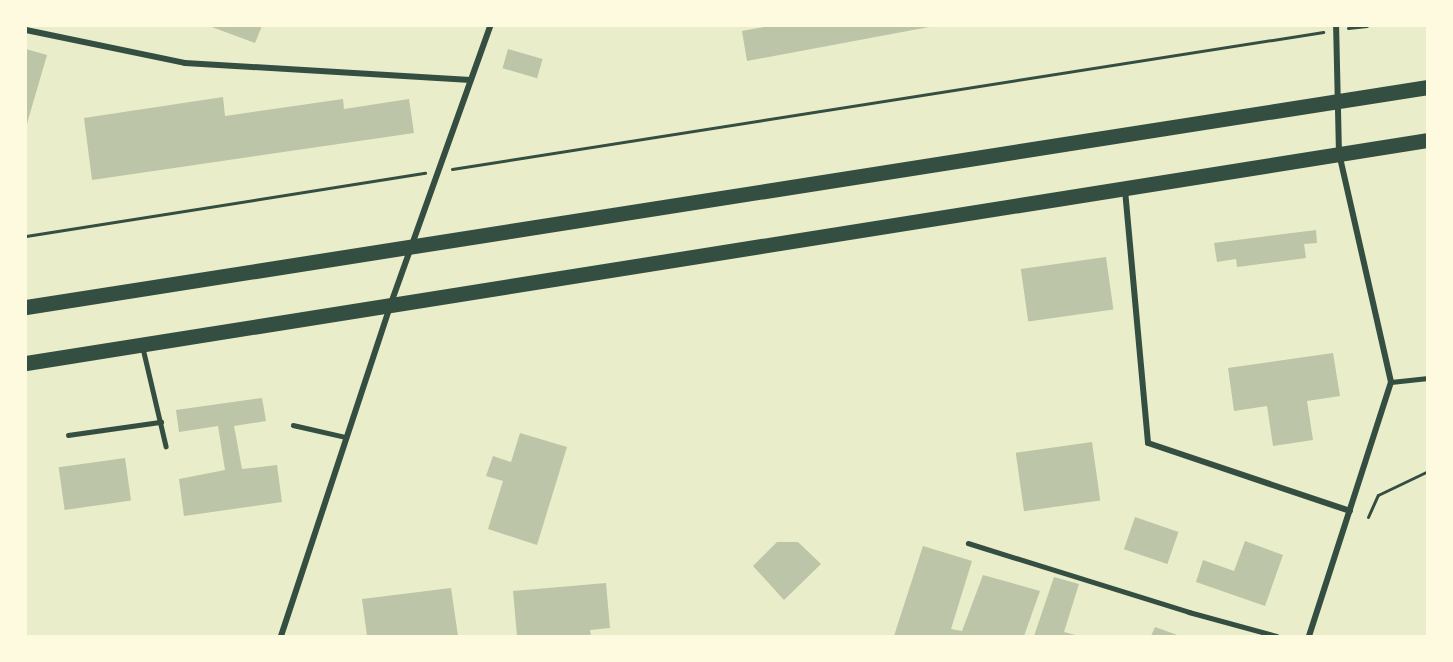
<!DOCTYPE html>
<style>
body{margin:0}
#map{position:relative;width:1453px;height:662px;overflow:hidden;background:#e9edc9;font-family:Literata,serif}
div>[style]{position:absolute}
[style*='--x']{left:calc(var(--x)*1px);top:calc(var(--y)*1px);width:calc(var(--w)*1px);rotate:calc(var(--a)*1deg)}
.building>*{inset:0;background:#bcc5a7;transform-origin:0 0}
.path>*{height:3px;margin:-1.5px;padding:0 1.5px;transform-origin:1.5px;border-radius:1.5px;background:#344e41}
.service>*{height:4.5px;margin:-2.25px;padding:0 2.25px;transform-origin:2.25px;border-radius:2.25px;background:#344e41}
.minor>*{height:6px;margin:-3px;padding:0 3px;transform-origin:3px;border-radius:3px;background:#344e41}
.primary>*{height:15px;margin:-7.5px;padding:0 7.5px;transform-origin:7.5px;border-radius:7.5px;background:#344e41}
span{translate:-50% -50%;white-space:nowrap;text-align:center;line-height:1.15;-webkit-text-stroke:6px #fefae0;paint-order:stroke}
.frame{position:absolute;inset:0;border:27px solid #fefae0;pointer-events:none}
</style>
<div id="map">
<div class="building">
<i style="clip-path:polygon(209px 26px,262px 26px,255px 43px)"></i>
<i style="clip-path:polygon(769px 26px,929px 26px,929px 27px,747px 61px,742px 31px)"></i>
<i style="clip-path:polygon(26px 49px,47px 55px,26px 127px)"></i>
<i style="left:508px;top:49px;width:36px;height:20px;rotate:16deg"></i>
<i style="clip-path:polygon(223px 97px,225px 116px,343px 99px,344px 109px,409px 99px,414px 133px,92px 180px,84px 118px)"></i>
<i style="clip-path:polygon(1316px 230px,1317px 243px,1304px 244px,1306px 258px,1237px 267px,1236px 259px,1217px 262px,1214px 243px)"></i>
<i style="left:1106px;top:257px;width:53px;height:86px;rotate:82deg"></i>
<i style="clip-path:polygon(1333px 353px,1340px 396px,1307px 401px,1313px 440px,1273px 446px,1267px 406px,1234px 411px,1228px 368px)"></i>
<i style="clip-path:polygon(262px 398px,266px 421px,234px 426px,242px 469px,277px 465px,282px 502px,184px 516px,179px 479px,225px 470px,218px 426px,179px 432px,176px 410px)"></i>
<i style="clip-path:polygon(520px 433px,567px 447px,537px 545px,488px 529px,503px 481px,486px 476px,493px 456px,511px 462px)"></i>
<i style="left:1092px;top:442px;width:59px;height:77px;rotate:82deg"></i>
<i style="left:125px;top:458px;width:43px;height:67px;rotate:82deg"></i>
<i style="left:1135px;top:517px;width:46px;height:34px;rotate:19deg"></i>
<i style="clip-path:polygon(1245px 541px,1283px 555px,1265px 606px,1196px 582px,1203px 560px,1234px 571px)"></i>
<i style="clip-path:polygon(777px 542px,798px 542px,821px 564px,784px 600px,753px 566px)"></i>
<i style="clip-path:polygon(923px 546px,972px 561px,951px 629px,962px 631px,983px 575px,1040px 591px,1024px 636px,894px 636px)"></i>
<i style="clip-path:polygon(1054px 577px,1079px 584px,1064px 632px,1079px 636px,1034px 636px)"></i>
<i style="clip-path:polygon(606px 583px,610px 628px,590px 630px,591px 636px,517px 636px,513px 591px)"></i>
<i style="clip-path:polygon(451px 588px,458px 636px,367px 636px,362px 599px)"></i>
<i style="clip-path:polygon(1155px 627px,1180px 636px,1151px 636px)"></i>
</div>
<div class="path">
<i style="--x:1348;--y:28;--w:19;--a:-6"></i>
<i style="--x:452;--y:169;--w:882;--a:-8.94"></i>
<i style="--x:26;--y:236;--w:404;--a:-9"></i>
<i style="--x:1428;--y:448;--w:28;--a:90"></i>
<i style="--x:1368;--y:517;--w:24;--a:-66"></i>
<i style="--x:1378;--y:495;--w:55;--a:-25.6"></i>
</div>
<div class="service">
<i style="--x:143;--y:348;--w:101;--a:76.8"></i>
<i style="--x:1391;--y:382;--w:37;--a:-6"></i>
<i style="--x:293;--y:425;--w:54;--a:12.8"></i>
<i style="--x:68;--y:435;--w:94;--a:-8"></i>
<i style="--x:968;--y:543;--w:232;--a:17.3"></i>
<i style="--x:1189;--y:612;--w:91;--a:15.3"></i>
</div>
<div class="minor">
<i style="--x:26;--y:30;--w:162;--a:11.7"></i>
<i style="--x:185;--y:63;--w:286;--a:3.4"></i>
<i style="--x:1125;--y:190;--w:254;--a:84.8"></i>
<i style="--x:1148;--y:443;--w:213;--a:18.6"></i>
<i style="--x:281;--y:636;--w:348;--a:-71.7"></i>
<i style="--x:390;--y:306;--w:297;--a:-70.3"></i>
<i style="--x:1309;--y:636;--w:267;--a:-72.1"></i>
<i style="--x:1391;--y:382;--w:234;--a:-102.8"></i>
<i style="--x:1339;--y:154;--w:128;--a:-91.3"></i>
</div>
<div class="primary">
<i style="--x:26;--y:307;--w:1419;--a:-8.92"></i>
<i style="--x:26;--y:363;--w:1420;--a:-9.04"></i>
</div>
<div class="frame"></div>
</div>
